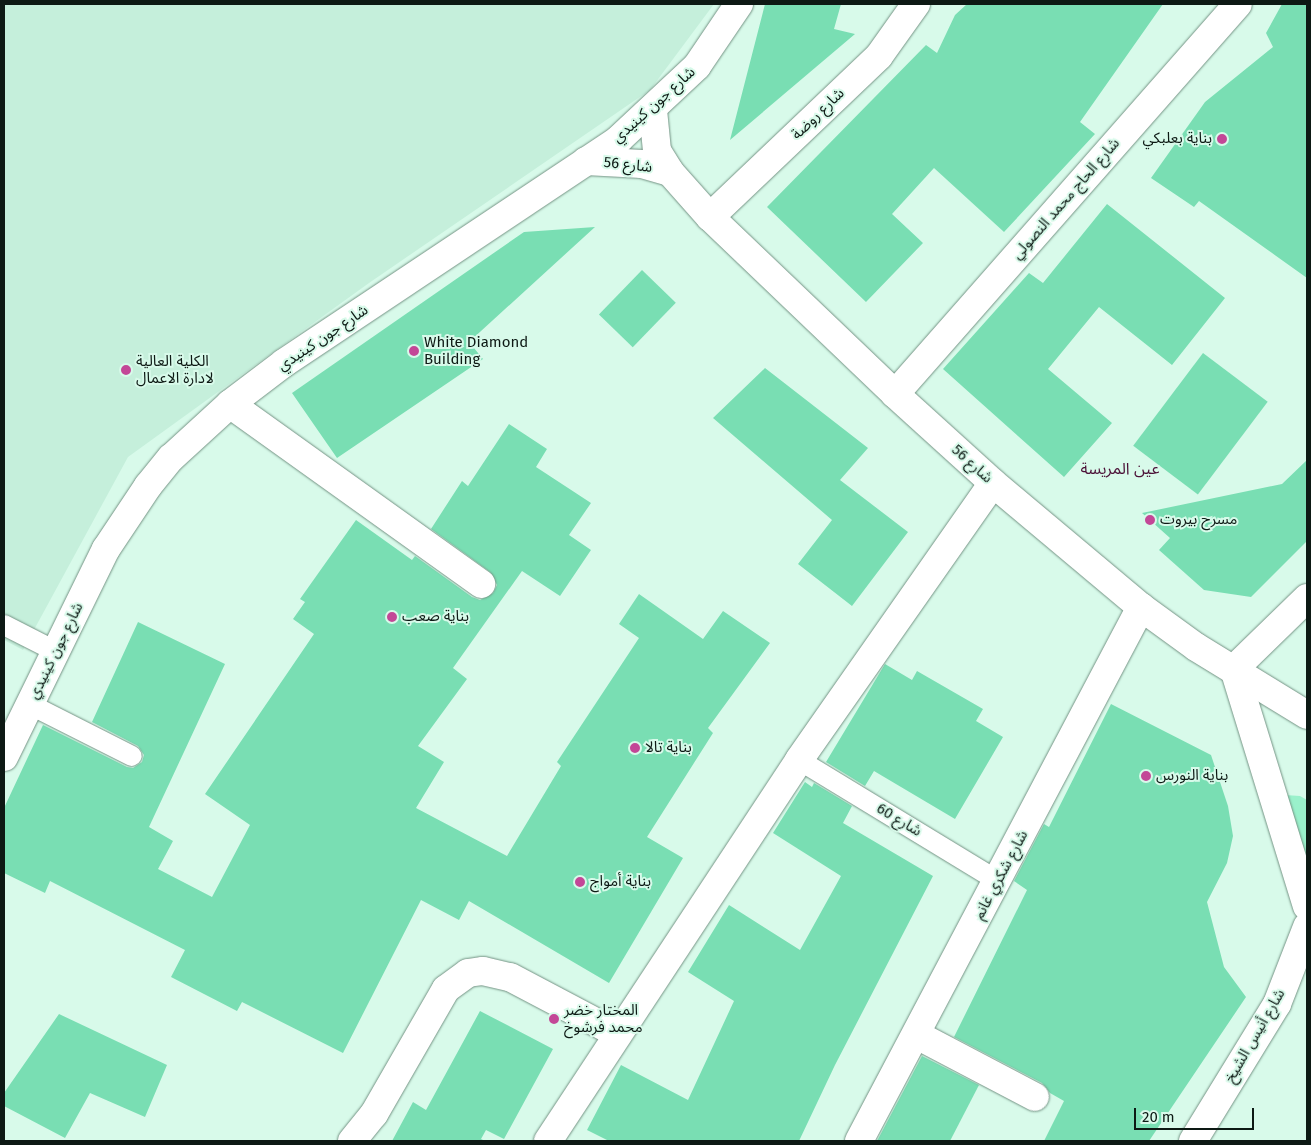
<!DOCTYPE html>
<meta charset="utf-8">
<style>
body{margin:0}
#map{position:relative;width:1311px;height:1145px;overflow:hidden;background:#d8faea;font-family:"Fira Sans","Noto Sans Arabic",sans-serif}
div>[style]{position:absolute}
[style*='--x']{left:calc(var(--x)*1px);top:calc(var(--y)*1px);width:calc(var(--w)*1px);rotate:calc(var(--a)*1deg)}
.built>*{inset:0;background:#c5efdb}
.green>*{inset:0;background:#9af1cb}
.building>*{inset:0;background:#79deb3;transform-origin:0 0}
.roads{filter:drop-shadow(0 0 1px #749384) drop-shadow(0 0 1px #749384)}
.service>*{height:20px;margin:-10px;padding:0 10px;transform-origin:10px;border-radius:10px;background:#fff}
.minor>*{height:28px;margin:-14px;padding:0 14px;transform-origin:14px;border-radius:14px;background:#fff}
.tertiary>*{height:28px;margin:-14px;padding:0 14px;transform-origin:14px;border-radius:14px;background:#fff}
.dots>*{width:14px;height:14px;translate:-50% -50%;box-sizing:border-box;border:2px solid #d8faea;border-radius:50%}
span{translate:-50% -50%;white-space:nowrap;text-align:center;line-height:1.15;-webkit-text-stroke:4px #d8faea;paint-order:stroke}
.street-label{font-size:15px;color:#0d1914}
.poi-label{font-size:15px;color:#0d1914}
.right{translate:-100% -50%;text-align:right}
.left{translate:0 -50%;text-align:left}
.neighbourhood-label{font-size:16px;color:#4b1037}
.frame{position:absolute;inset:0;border:5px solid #0d1914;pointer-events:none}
.scale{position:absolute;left:1134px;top:1108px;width:120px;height:22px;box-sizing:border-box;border:2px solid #0d1914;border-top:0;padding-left:6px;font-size:15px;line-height:18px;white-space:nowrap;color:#0d1914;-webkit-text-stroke:4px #d8faea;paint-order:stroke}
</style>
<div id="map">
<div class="built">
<i style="clip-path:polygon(4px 4px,714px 4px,650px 90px,369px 283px,128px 457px,23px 650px,4px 640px)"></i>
</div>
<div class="green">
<i style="clip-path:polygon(1285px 795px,1300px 796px,1307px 800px,1307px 875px)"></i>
</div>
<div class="building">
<i style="clip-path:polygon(765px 4px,841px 4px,834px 29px,855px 34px,730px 140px)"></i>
<i style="clip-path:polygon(967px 4px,1163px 4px,1080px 122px,1095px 134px,1004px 232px,934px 168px,892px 214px,923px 243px,866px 302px,767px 207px,926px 45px,937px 53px,955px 15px)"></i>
<i style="clip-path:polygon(1282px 4px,1307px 4px,1307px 278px,1199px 201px,1194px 207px,1151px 178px,1205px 102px,1273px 47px,1266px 33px)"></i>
<i style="clip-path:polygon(1107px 204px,1225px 298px,1172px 365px,1099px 307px,1048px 369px,1112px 423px,1064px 477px,943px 369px,1029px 273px,1043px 283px)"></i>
<i style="clip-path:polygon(595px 227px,469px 342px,483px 359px,337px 458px,292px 393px,524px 232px)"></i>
<i style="left:642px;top:270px;width:47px;height:62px;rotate:44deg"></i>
<i style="left:1203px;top:353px;width:81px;height:116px;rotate:37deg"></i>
<i style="clip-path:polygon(765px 368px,868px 448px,840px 480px,908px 532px,852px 606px,798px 564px,832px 520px,713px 418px)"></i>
<i style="clip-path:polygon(509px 424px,547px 449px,536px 467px,591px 503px,569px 535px,591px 550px,560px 596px,522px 571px,453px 668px,467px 679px,418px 746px,444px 762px,416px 808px,507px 856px,561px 766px,557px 762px,639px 638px,619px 624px,639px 594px,703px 639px,723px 611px,770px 643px,708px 728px,713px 733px,647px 837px,683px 858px,609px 983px,469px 901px,459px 920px,421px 900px,343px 1053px,242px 1002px,237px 1011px,171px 977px,185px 950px,50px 881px,45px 893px,4px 873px,4px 808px,43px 725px,127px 767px,133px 768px,142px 762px,144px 755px,138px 746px,92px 722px,138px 622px,225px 664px,149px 827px,173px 841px,158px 869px,212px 897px,250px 825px,205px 794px,314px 634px,293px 619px,305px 602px,300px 599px,356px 520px,412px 560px,415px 556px,472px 597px,480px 600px,493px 593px,497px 585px,490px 572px,431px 529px,462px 481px,468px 486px)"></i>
<i style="clip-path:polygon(1307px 460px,1307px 541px,1251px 597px,1204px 590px,1159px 550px,1170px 538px,1142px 513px,1282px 484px)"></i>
<i style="clip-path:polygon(885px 664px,912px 680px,917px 671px,983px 709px,976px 721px,1003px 737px,955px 819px,874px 771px,865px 786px,826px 762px)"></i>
<i style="clip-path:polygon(1111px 704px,1211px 755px,1228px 806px,1233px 836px,1227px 863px,1207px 902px,1224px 967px,1246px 997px,1149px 1141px,1044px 1141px,1064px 1101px,1050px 1093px,1042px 1083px,954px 1037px,1027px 890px,1014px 881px,1044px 824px,1049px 827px)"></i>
<i style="clip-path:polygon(805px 782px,812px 787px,814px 783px,852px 806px,843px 823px,933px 876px,835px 1065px,799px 1141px,609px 1141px,587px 1130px,621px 1065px,688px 1100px,734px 1001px,688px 972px,729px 905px,800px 950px,841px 876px,773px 833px)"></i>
<i style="clip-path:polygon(480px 1011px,553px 1049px,504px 1139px,486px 1130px,481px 1139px,485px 1141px,392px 1141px,413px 1102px,426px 1110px)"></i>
<i style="clip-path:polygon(59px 1014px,167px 1065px,145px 1117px,90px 1093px,65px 1138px,4px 1106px,4px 1093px)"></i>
<i style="clip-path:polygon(922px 1056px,979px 1085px,950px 1141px,877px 1141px)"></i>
</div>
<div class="roads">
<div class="service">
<i style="--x:4;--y:625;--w:57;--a:27"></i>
<i style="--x:29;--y:704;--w:115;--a:26.8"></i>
<i style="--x:799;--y:760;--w:233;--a:31.3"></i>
</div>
<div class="minor">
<i style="--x:653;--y:110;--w:41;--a:84.4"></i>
<i style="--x:657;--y:151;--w:25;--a:58"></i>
<i style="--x:670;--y:172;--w:60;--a:48.4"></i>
<i style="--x:710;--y:217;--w:256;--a:43.7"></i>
<i style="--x:895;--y:394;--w:132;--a:42.2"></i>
<i style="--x:993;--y:483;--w:193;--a:40"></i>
<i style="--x:1141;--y:607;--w:68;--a:36"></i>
<i style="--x:1196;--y:647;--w:130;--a:31.5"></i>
<i style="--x:586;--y:161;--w:56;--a:3.1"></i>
<i style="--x:642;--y:164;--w:29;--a:16"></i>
<i style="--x:710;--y:217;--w:233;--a:-43.6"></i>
<i style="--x:879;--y:56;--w:64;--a:-54.6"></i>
<i style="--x:895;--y:394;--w:519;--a:-48.67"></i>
<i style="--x:230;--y:404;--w:309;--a:35.6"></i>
<i style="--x:1307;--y:598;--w:102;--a:135.8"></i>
<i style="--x:1234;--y:669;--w:248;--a:72.9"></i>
<i style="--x:917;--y:1035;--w:133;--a:27.7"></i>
<i style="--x:352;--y:1141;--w:35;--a:-51"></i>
<i style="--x:374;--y:1114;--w:144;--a:-60.1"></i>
<i style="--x:446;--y:989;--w:27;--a:-36"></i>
<i style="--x:468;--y:973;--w:15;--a:-8"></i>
<i style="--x:483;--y:971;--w:28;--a:13"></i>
<i style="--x:510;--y:977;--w:122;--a:27.8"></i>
<i style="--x:548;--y:1141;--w:456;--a:-56.6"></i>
<i style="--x:799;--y:760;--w:338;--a:-55"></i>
<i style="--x:859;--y:1141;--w:604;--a:-62.16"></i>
<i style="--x:1193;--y:1141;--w:161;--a:-58.5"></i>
<i style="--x:1277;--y:1004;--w:83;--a:-68.7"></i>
</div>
<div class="tertiary">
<i style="--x:4;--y:757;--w:232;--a:-63.9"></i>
<i style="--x:106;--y:549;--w:76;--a:-56.3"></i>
<i style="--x:148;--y:486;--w:36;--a:-51"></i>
<i style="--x:171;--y:458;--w:80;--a:-42.5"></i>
<i style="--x:230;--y:404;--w:68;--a:-37.2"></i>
<i style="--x:284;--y:363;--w:402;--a:-33.7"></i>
<i style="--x:618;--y:140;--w:108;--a:-43.1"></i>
<i style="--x:697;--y:66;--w:75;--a:-55.9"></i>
</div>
</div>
<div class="dots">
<i style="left:1222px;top:139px;background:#c34797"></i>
<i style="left:414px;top:351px;background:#c34797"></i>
<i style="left:126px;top:370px;background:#c34797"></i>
<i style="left:1150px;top:520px;background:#c34797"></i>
<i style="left:392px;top:617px;background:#c34797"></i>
<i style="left:635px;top:748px;background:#c34797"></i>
<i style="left:1146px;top:776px;background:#c34797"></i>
<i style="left:580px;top:882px;background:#c34797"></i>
<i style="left:554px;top:1019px;background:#c34797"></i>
</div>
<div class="street-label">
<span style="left:654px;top:105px;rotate:-42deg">شارع جون كينيدي</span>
<span style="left:818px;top:114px;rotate:-44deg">شارع روضة</span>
<span style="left:628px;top:165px;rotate:6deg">شارع 56</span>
<span style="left:1066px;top:199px;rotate:-49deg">شارع الحاج محمد النصولي</span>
<span style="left:323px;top:338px;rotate:-34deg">شارع جون كينيدي</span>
<span style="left:972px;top:464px;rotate:42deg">شارع 56</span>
<span style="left:56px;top:651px;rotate:-64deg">شارع جون كينيدي</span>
<span style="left:899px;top:820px;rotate:31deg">شارع 60</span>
<span style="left:1001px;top:875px;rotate:-62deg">شارع شكري غانم</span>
<span style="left:1255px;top:1036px;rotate:-60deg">شارع أنيس الشيخ</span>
</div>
<div class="poi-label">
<span class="right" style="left:1212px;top:139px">بناية بعلبكي</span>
<span class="left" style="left:424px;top:351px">White Diamond<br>Building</span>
<span class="left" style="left:136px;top:370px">الكلية العالية<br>لادارة الاعمال</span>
<span class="left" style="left:1160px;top:520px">مسرح بيروت</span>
<span class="left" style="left:402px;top:617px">بناية صعب</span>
<span class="left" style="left:645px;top:748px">بناية تالا</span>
<span class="left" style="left:1156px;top:776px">بناية النورس</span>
<span class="left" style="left:590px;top:882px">بناية أمواج</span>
<span class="left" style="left:564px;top:1019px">المختار خضر<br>محمد فرشوخ</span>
</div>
<div class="neighbourhood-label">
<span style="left:1120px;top:469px">عين المريسة</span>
</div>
<div class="frame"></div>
<div class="scale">20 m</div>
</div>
